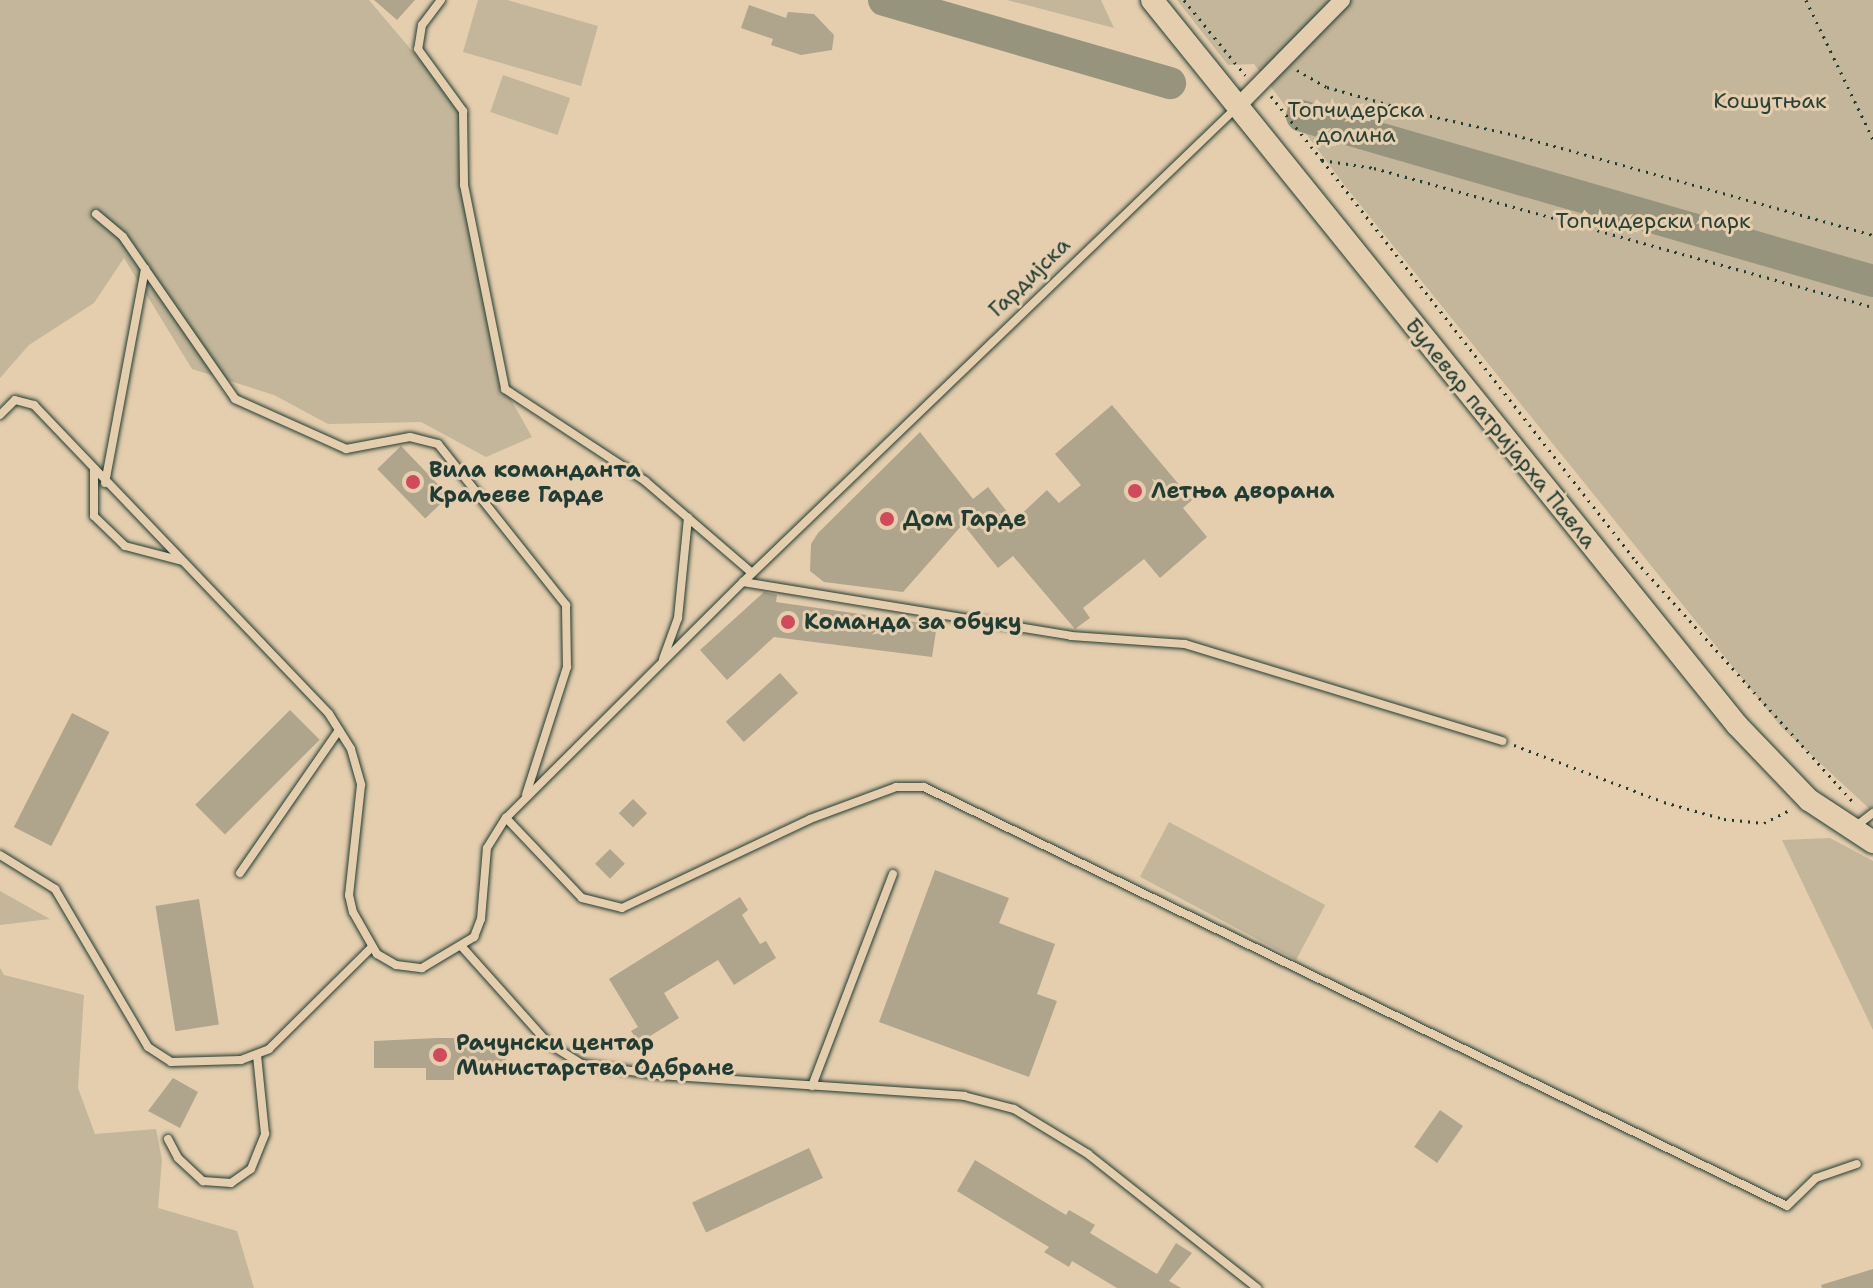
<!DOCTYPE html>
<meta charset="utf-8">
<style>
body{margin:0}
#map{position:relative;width:1873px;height:1288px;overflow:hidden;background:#e5ceae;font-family:"Shantell Sans",sans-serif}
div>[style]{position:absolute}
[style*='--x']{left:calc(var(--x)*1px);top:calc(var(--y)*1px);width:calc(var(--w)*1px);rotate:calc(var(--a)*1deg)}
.green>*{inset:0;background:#c4b69a;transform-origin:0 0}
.river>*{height:32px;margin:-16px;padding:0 16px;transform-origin:16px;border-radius:16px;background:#97947d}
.building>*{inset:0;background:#aea58c;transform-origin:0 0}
.path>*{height:3px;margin-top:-1.5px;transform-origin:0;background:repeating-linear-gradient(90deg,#1f3d34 0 2px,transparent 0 8px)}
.roads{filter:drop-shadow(0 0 2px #1f3d34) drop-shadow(0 0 2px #1f3d34)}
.service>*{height:8px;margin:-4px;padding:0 4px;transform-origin:4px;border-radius:4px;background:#e5ceae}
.minor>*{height:16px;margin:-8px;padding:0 8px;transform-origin:8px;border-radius:8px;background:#e5ceae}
.secondary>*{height:22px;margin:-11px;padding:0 11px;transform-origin:11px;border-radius:11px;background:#e5ceae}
.dots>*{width:22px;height:22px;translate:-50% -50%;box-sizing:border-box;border:4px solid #e5ceae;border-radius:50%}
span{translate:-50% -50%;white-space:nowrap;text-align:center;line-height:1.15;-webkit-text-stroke:6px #e5ceae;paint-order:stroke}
.park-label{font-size:22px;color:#274339}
.street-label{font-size:22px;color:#1f3d34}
.poi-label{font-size:22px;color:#1f3d34;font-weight:700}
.left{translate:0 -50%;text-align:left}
</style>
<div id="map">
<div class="green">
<i style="clip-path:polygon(0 0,369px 0,463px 111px,464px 185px,505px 389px,532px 437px,486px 457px,421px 422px,328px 424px,274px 395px,192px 369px,124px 258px,94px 303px,29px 345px,0 378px)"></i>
<i style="clip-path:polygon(478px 0,507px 0,598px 26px,581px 86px,463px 52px)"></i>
<i style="clip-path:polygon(1007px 0,1101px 0,1114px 28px)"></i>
<i style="clip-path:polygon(1177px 0,1873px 0,1873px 812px,1782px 728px,1345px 186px,1254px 64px,1228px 65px)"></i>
<i style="left:503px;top:75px;width:71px;height:39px;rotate:19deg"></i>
<i style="left:1169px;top:822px;width:177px;height:62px;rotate:28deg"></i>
<i style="clip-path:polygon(1830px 838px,1873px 861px,1873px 1030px,1782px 840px)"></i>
<i style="clip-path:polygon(0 891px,50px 919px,0 925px)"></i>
<i style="clip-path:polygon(0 968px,4px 975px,84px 995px,78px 1088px,95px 1134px,156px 1129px,162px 1160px,158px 1208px,237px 1231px,254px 1288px,0 1288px)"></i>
</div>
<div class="river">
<i style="--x:884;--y:0;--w:298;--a:16.2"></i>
<i style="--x:1302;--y:116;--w:594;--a:16.12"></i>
</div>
<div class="building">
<i style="clip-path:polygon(374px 0,415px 0,397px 20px)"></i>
<i style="clip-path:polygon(749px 5px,786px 18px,788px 12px,814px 14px,834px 35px,832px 50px,801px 55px,771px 45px,773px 39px,741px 28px)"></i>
<i style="clip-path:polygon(1112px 405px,1192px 500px,1183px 508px,1207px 537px,1160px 578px,1144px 559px,1083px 608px,1090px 618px,1075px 629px,1013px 556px,998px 568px,963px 524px,903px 592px,824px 582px,810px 571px,811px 544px,818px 533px,920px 432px,973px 499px,988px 487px,1014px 521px,1047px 490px,1059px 503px,1081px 485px,1055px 454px)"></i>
<i style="left:401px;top:446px;width:69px;height:33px;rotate:46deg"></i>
<i style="clip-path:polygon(764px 592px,777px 595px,776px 602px,937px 625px,932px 657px,774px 637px,727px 680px,700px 650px)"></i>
<i style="left:780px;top:673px;width:27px;height:73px;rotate:48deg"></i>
<i style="left:290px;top:710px;width:42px;height:134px;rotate:45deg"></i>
<i style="left:72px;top:713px;width:42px;height:128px;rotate:27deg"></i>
<i style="left:633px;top:799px;width:20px;height:20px;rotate:45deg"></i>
<i style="left:610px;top:849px;width:21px;height:21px;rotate:45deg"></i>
<i style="clip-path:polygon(935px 870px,1009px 898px,999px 923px,1055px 944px,1037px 994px,1057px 1001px,1029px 1077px,879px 1022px)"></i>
<i style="clip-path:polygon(740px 897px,748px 910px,742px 915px,760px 944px,766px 941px,776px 958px,734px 985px,718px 960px,664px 993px,679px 1018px,639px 1043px,631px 1031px,638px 1027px,609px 979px)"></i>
<i style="left:199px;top:899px;width:127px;height:44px;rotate:81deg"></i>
<i style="clip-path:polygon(437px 1038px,506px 1038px,506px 1070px,454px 1070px,454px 1080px,426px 1080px,426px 1068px,374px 1068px,374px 1041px)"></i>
<i style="clip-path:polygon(173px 1078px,198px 1092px,180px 1128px,148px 1111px)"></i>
<i style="left:1440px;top:1110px;width:28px;height:45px;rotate:35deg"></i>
<i style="left:809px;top:1148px;width:33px;height:129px;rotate:65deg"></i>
<i style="clip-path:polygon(975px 1160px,1066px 1215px,1069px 1210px,1095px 1225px,1090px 1233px,1157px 1274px,1176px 1243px,1187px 1250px,1192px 1253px,1169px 1281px,1181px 1288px,1117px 1288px,1072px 1261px,1069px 1267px,1044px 1252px,1049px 1247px,957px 1191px)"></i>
<i style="clip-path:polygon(1873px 1269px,1873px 1288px,1822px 1288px,1821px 1285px)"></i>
</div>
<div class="path">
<i style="--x:1184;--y:0;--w:97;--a:50.9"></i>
<i style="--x:1806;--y:0;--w:154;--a:64.3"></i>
<i style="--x:1297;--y:70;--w:34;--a:30"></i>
<i style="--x:1327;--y:87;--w:99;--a:15.9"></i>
<i style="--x:1422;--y:114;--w:95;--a:12.7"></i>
<i style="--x:1515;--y:135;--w:372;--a:15.6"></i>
<i style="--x:1271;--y:96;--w:82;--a:51.4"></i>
<i style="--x:1322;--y:160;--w:53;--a:8.7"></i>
<i style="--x:1374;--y:168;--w:518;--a:15.57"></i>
<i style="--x:1322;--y:160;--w:509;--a:51.94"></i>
<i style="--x:1636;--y:561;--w:327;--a:48"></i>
<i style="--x:1514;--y:745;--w:160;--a:20.8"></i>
<i style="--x:1664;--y:802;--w:62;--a:15.8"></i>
<i style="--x:1724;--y:819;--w:40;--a:5.7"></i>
<i style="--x:1764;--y:823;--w:29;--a:-27"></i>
</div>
<div class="roads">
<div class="service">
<i style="--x:441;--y:0;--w:31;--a:127"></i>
<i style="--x:422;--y:25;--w:24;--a:99"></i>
<i style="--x:418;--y:49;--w:77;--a:54"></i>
<i style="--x:463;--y:111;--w:74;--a:89.2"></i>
<i style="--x:464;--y:185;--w:208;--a:78.6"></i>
<i style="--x:505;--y:389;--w:168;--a:33.3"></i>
<i style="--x:645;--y:481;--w:141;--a:40.7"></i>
<i style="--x:96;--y:214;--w:35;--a:40"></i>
<i style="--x:123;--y:237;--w:197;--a:55.3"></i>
<i style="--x:235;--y:399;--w:122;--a:24.2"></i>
<i style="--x:346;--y:449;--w:65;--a:-10.6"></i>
<i style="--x:410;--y:437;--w:29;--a:14"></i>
<i style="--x:438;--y:444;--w:206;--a:51.5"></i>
<i style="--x:566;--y:605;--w:62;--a:89.1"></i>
<i style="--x:567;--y:667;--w:134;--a:107.8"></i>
<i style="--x:0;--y:415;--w:21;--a:-45"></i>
<i style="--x:15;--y:400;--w:20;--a:15"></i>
<i style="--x:34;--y:405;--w:427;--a:46.3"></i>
<i style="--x:329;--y:714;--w:41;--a:57.8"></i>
<i style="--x:351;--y:749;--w:37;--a:74"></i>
<i style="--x:361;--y:785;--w:111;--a:96.2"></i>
<i style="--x:349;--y:895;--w:17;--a:77"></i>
<i style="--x:353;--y:912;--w:48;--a:60.3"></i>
<i style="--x:377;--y:954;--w:22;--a:30"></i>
<i style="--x:396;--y:965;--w:26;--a:7"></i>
<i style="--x:422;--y:968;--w:61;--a:-30.8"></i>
<i style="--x:474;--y:937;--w:19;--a:-69"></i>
<i style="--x:481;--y:919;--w:71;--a:-85.2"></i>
<i style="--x:487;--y:848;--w:36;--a:-58"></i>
<i style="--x:506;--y:818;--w:334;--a:-44.9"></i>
<i style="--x:743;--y:582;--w:684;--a:-43.87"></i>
<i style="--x:94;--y:470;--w:46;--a:90"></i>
<i style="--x:94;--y:516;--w:43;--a:44.1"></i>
<i style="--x:125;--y:546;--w:59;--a:14.7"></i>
<i style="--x:105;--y:483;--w:218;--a:-79.4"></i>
<i style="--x:743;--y:582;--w:332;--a:9.3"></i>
<i style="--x:1071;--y:636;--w:114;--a:4"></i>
<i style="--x:1185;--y:644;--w:332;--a:17"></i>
<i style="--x:663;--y:659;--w:44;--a:-69.9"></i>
<i style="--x:678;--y:618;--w:101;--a:-84.3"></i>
<i style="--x:506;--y:818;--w:110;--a:46.5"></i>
<i style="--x:582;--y:898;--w:41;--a:14"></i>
<i style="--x:622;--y:908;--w:208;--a:-25.3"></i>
<i style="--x:810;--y:819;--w:92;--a:-20.4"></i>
<i style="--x:896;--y:787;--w:28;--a:0"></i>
<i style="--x:924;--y:787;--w:959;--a:25.9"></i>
<i style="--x:1787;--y:1206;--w:40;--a:-44"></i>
<i style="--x:1816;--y:1178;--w:43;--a:-18.9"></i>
<i style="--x:1855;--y:827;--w:23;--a:-38"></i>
<i style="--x:0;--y:855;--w:65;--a:31.7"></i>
<i style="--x:55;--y:889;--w:183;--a:59.5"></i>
<i style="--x:148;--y:1047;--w:27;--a:33"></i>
<i style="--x:171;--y:1062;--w:70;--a:-1.6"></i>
<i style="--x:241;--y:1060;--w:30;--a:-21"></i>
<i style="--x:269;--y:1049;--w:144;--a:-44.7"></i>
<i style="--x:240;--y:873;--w:174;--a:-55.3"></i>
<i style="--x:463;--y:948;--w:127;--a:48.2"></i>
<i style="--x:548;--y:1043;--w:39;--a:32"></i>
<i style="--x:581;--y:1064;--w:79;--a:8"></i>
<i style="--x:659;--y:1075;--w:306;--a:3.9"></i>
<i style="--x:964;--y:1096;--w:52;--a:14.6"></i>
<i style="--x:1014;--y:1109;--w:87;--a:31.3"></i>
<i style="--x:1088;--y:1154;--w:216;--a:38.4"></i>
<i style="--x:812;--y:1086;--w:227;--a:-69.1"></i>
<i style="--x:168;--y:1139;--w:21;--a:62"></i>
<i style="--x:178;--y:1158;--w:34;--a:43"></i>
<i style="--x:203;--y:1181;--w:28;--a:4"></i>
<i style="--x:231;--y:1183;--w:24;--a:-35"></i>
<i style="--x:251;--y:1169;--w:38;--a:-68"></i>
<i style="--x:265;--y:1134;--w:79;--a:-95.8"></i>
</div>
<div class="minor">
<i style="--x:1237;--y:107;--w:150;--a:-45.5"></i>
</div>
<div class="secondary">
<i style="--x:1152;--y:0;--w:932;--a:51.1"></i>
<i style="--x:1737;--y:725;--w:104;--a:46.2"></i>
<i style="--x:1809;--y:800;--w:77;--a:33.3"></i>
</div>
</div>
<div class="dots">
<i style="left:413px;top:482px;background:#d1495b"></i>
<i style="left:1135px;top:491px;background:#d1495b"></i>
<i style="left:887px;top:519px;background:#d1495b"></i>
<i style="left:788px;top:622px;background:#d1495b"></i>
<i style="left:440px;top:1055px;background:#d1495b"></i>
</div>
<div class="park-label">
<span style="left:1770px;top:101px">Кошутњак</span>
<span style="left:1356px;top:122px">Топчидерска<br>долина</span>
<span style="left:1653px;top:221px">Топчидерски парк</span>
</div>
<div class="street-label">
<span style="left:1029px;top:277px;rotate:-44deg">Гардијска</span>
<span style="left:1501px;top:433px;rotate:51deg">Булевар патријарха Павла</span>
</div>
<div class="poi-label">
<span class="left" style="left:429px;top:482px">Вила команданта<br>Краљеве Гарде</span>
<span class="left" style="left:1151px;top:491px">Летња дворана</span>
<span class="left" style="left:903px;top:519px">Дом Гарде</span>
<span class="left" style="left:804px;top:622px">Команда за обуку</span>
<span class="left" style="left:456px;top:1055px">Рачунски центар<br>Министарства Одбране</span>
</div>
</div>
